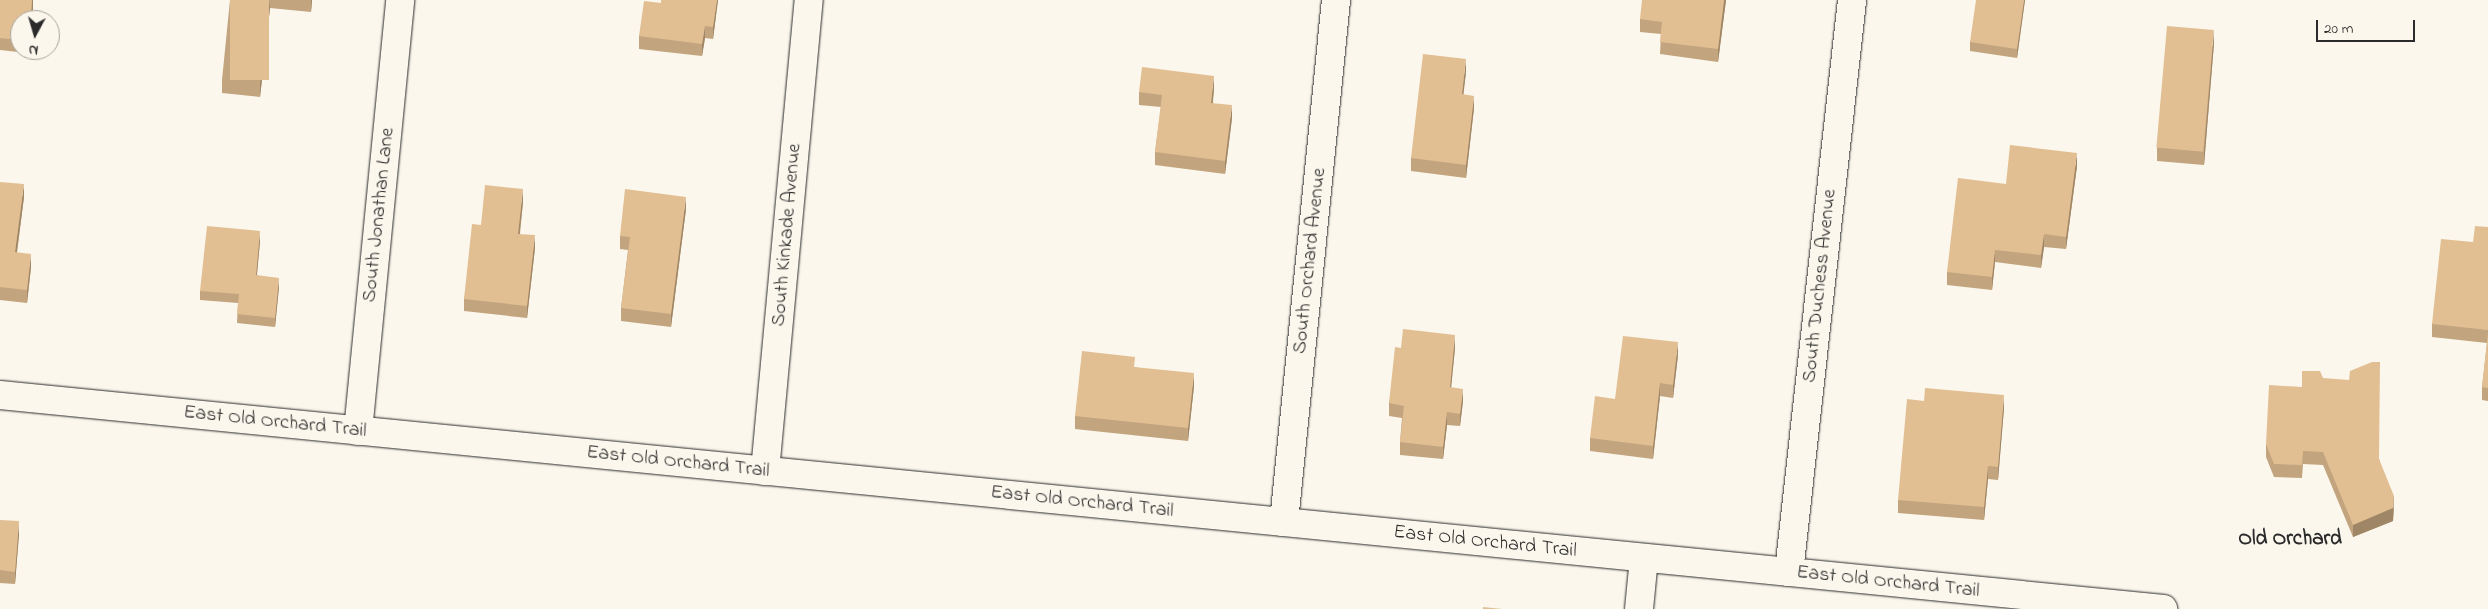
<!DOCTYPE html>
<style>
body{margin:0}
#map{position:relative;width:2488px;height:609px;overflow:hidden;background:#fbf7ec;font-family:"Indie Flower",sans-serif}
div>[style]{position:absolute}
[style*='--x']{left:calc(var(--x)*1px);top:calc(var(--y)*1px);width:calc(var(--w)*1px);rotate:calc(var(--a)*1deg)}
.roads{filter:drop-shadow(0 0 1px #2b2b2b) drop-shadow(0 0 1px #2b2b2b)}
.street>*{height:28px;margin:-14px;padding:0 14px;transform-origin:14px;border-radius:14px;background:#fbf7ec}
.wall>*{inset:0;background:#c2a47e}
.shaded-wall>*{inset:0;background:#9e8667;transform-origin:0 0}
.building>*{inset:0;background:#e2bf93;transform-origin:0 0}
span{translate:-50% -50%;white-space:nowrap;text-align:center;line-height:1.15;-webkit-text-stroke:5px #fbf7ec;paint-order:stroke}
.street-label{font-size:20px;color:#2b2b2b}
.neighbourhood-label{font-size:21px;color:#2b2b2b;font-weight:700}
.north{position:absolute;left:10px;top:10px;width:50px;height:50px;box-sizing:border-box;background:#fbf7ec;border:1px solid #a8a59f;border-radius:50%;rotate:186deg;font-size:14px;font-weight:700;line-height:20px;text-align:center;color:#2b2b2b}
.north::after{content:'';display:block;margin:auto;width:18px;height:22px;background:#2b2b2b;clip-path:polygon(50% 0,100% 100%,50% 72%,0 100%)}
.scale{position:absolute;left:2316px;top:20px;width:99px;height:22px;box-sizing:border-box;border:2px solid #2b2b2b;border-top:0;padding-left:6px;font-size:15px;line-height:18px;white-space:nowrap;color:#2b2b2b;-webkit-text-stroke:4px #fbf7ec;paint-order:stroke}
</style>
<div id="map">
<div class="roads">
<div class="street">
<i style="--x:0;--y:395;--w:2174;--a:5.65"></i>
<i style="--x:358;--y:431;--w:433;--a:-84.4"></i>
<i style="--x:765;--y:471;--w:473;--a:-84.7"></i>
<i style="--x:1284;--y:522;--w:525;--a:-84.31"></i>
<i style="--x:1789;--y:572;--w:575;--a:-83.71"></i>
<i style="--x:1639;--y:609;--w:51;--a:-84.4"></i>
</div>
</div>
<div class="wall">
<i style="clip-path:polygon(0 0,33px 0,31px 20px,20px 20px,20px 50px,28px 50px,27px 53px,0 50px)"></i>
<i style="clip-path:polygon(230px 0,312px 0,311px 12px,270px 8px,260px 97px,222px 93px,222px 80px)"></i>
<i style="clip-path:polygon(661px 0,718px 0,713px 39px,705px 38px,702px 56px,639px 49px,639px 36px,661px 3px)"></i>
<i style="clip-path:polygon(1726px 0,1718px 62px,1660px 54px,1661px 34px,1640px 32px,1640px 19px)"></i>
<i style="clip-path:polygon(2025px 0,2017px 58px,1970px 51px,1970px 42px)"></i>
<i style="clip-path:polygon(2214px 43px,2204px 165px,2157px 161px,2157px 148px)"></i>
<i style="clip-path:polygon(1466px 72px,1463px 94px,1474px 108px,1466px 178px,1411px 171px,1411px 158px)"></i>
<i style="clip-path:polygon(1214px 89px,1213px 103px,1232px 118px,1225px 174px,1155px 165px,1155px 152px,1161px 107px,1139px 105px,1139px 92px)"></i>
<i style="clip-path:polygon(2077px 166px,2066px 249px,2044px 247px,2041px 268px,1995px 262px,1992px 290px,1947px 285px,1947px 272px,2006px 184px)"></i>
<i style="clip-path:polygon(0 182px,24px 197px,17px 253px,31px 267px,27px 303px,0 300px)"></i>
<i style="clip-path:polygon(523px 202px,520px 234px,535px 248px,527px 318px,464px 311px,464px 299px,481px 225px)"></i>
<i style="clip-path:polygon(686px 209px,671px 327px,621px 321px,621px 308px,628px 250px,620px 249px,620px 236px)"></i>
<i style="clip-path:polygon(2488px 227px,2488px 401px,2482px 400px,2482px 387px,2487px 343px,2432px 337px,2432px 324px,2473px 242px)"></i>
<i style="clip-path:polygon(260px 241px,257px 275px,279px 287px,275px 327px,237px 323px,238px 303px,200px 300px,200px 291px)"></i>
<i style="clip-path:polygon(1401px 348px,1455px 348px,1451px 387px,1463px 401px,1460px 426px,1447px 425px,1443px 459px,1400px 455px,1400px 442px,1402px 418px,1389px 416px,1389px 403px)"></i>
<i style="clip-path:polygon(1678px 355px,1673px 398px,1660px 396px,1653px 459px,1590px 451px,1590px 438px,1615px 399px)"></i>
<i style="clip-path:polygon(1135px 367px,1194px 386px,1188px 441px,1075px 429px,1075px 416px)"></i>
<i style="clip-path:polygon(2302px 387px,2379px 459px,2394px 509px,2393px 521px,2353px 537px,2323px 465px,2303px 464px,2302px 478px,2274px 477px,2266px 457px,2266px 444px)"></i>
<i style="clip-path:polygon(2004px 408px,1998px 480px,1988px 479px,1984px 520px,1898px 513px,1898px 500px)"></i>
<i style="clip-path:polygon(0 520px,19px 534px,15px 584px,0 583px)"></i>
</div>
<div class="shaded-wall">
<i style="left:32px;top:0;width:1px;height:20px"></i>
<i style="clip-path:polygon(269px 0,270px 8px,260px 97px,260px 84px)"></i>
<i style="clip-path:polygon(311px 0,312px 0,311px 12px)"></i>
<i style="clip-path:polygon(717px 0,718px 0,713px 39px,713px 27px)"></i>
<i style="clip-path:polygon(1724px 0,1726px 0,1718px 62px,1718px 49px)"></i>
<i style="clip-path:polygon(2024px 0,2025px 0,2017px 58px,2017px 49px)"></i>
<i style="clip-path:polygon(705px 26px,705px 38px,702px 56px,702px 44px)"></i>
<i style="clip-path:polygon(2214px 30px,2214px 43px,2204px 165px,2204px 152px)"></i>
<i style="clip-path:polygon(1466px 59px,1466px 72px,1462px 107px,1462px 94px)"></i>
<i style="clip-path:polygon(1214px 76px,1214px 89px,1211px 115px,1211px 103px)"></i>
<i style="clip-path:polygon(1474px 96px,1474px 108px,1466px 178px,1466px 165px)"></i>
<i style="clip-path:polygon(1232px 105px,1232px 118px,1225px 174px,1225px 161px)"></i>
<i style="clip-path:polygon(2077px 153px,2077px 166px,2066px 249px,2066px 237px)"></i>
<i style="clip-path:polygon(24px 184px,24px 197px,15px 265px,15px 252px)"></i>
<i style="clip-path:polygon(523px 189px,523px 202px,518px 246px,518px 234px)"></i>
<i style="clip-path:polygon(686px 197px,686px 209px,671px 327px,671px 314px)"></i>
<i style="clip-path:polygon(260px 231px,260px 241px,256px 284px,256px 275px)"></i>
<i style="clip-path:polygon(2044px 234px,2044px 247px,2041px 268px,2041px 255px)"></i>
<i style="clip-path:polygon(535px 235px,535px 248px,527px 318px,527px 306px)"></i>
<i style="clip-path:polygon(1995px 250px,1995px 262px,1992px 290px,1992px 277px)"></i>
<i style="clip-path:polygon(31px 254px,31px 267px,27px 303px,27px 290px)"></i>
<i style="clip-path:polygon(279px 278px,279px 287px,275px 327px,275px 318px)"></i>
<i style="clip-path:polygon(1455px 335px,1455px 348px,1450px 399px,1450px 387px)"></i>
<i style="clip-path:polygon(1678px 342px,1678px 355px,1673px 398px,1673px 385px)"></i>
<i style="clip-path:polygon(1194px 373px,1194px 386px,1188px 441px,1188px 428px)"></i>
<i style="clip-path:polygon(1660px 383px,1660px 396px,1653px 459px,1653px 446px)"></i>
<i style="clip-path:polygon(1463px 389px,1463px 401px,1460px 426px,1460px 414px)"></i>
<i style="clip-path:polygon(2004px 395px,2004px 408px,1998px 480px,1998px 467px)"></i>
<i style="clip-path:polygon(1447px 412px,1447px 425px,1443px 459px,1443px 447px)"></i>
<i style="clip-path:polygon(1988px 466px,1988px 479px,1984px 520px,1984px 507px)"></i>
<i style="clip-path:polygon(2394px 496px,2393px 521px,2353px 537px,2353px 525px)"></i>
<i style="clip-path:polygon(19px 521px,19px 534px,15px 584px,15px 572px)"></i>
</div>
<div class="building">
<i style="clip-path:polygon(0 0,32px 0,30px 20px,20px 20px,20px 40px,0 38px)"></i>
<i style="left:230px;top:0;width:39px;height:80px"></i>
<i style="clip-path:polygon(661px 0,717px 0,713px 27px,705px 26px,702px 44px,639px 36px,644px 1px,661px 3px)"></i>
<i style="clip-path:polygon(1642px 0,1724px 0,1718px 49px,1660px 42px,1662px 22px,1640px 19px)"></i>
<i style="clip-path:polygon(1976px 0,2024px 0,2017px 49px,1970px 42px)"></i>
<i style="left:2167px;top:26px;width:47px;height:122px;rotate:5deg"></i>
<i style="clip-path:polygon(1423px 54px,1466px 59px,1462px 94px,1474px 96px,1466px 165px,1411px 158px)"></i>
<i style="clip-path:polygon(1142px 67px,1214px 76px,1211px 103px,1232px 105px,1225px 161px,1155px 152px,1162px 95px,1139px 92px)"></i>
<i style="clip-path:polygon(2010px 145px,2077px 153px,2066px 237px,2044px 234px,2041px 255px,1995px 250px,1992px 277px,1947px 272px,1958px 178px,2006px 184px)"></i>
<i style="clip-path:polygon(0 182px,24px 184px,15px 252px,31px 254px,27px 290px,0 287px)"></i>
<i style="clip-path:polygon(485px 185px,523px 189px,518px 234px,535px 235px,527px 306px,464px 299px,472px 224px,481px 225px)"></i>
<i style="clip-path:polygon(625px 189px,686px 197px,671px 314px,621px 308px,630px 237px,620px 236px)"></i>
<i style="clip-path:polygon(207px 226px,260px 231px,256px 275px,279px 278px,275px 318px,237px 314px,239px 294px,200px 291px)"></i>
<i style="clip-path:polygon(2475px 226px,2488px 227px,2488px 330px,2432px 324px,2441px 239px,2473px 242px)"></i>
<i style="clip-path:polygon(1403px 329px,1455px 335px,1450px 387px,1463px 389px,1460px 414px,1447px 412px,1443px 447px,1400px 442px,1404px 406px,1389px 403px,1395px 347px,1401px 348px)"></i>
<i style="clip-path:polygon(2488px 333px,2488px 388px,2482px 387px)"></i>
<i style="clip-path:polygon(1623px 336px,1678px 342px,1673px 385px,1660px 383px,1653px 446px,1590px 438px,1595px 396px,1615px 399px)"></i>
<i style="clip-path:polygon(1082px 351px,1135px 357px,1134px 367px,1194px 373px,1188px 428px,1075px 416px)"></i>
<i style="clip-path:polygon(2372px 362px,2380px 362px,2379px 459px,2394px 496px,2393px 508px,2353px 525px,2323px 452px,2303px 451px,2302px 465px,2274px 464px,2266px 444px,2269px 385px,2302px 387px,2302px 371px,2320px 371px,2323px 378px,2349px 380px,2350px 371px)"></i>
<i style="clip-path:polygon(1925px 388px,2004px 395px,1998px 467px,1988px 466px,1984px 507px,1898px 500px,1907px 399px,1924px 401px)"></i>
<i style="clip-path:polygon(0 520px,19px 521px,15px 572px,0 570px)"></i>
<i style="clip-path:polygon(1483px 607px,1502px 609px,1483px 609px)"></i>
</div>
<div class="street-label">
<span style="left:379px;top:215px;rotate:-84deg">South Jonathan Lane</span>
<span style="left:787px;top:235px;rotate:-85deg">South Kinkade Avenue</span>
<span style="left:1310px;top:261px;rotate:-84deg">South Orchard Avenue</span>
<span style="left:1820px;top:286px;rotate:-84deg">South Duchess Avenue</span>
<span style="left:275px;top:422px;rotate:6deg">East Old Orchard Trail</span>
<span style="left:678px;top:462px;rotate:6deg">East Old Orchard Trail</span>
<span style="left:1082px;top:502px;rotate:6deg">East Old Orchard Trail</span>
<span style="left:1485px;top:542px;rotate:6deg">East Old Orchard Trail</span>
<span style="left:1888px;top:582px;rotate:6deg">East Old Orchard Trail</span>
</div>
<div class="neighbourhood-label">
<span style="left:2290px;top:539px">Old Orchard</span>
</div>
<div class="north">N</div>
<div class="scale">20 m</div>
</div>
